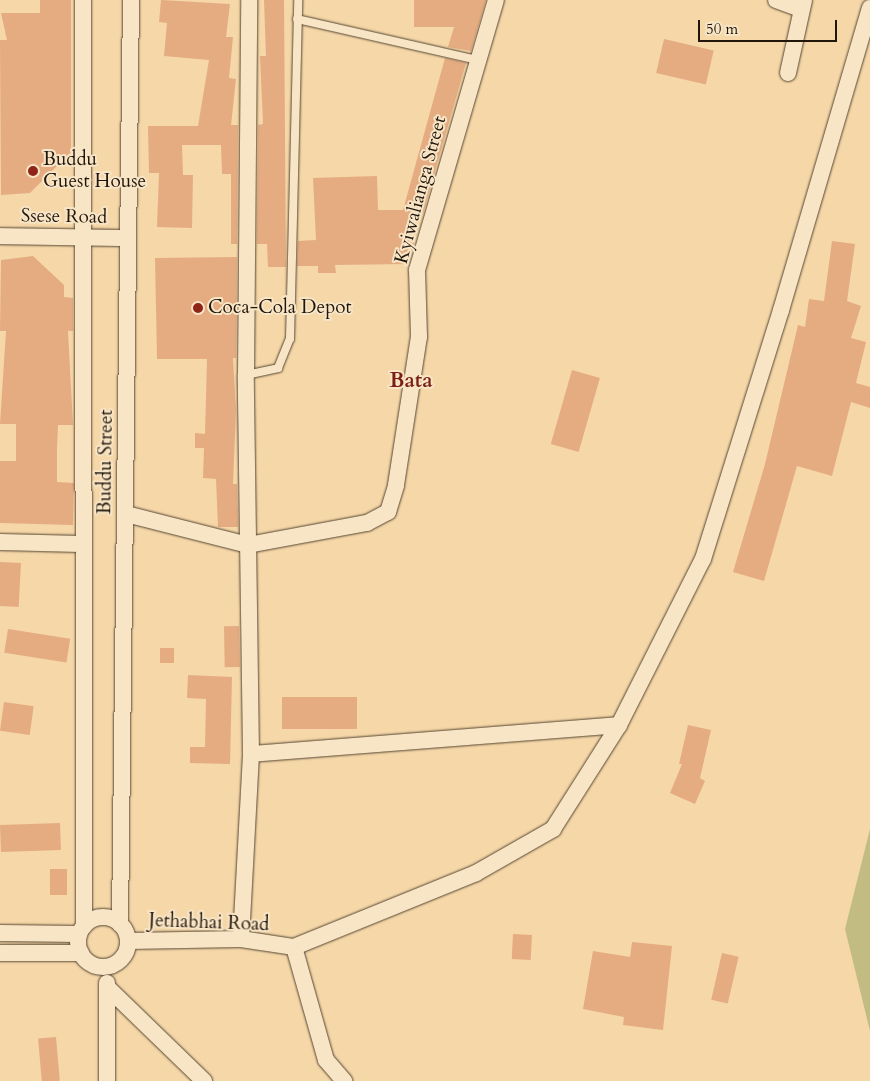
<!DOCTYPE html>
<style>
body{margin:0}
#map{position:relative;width:870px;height:1081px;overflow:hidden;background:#f5d7a8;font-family:Cardo,serif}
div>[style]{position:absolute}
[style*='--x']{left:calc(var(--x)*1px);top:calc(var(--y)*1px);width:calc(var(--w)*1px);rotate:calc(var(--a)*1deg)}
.green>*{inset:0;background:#c2bc83}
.building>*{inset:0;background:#e5ac82;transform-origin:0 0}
.roads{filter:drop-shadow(0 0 1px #564632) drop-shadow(0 0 1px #564632)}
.service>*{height:8px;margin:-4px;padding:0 4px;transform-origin:4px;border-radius:4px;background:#f8e5c6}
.minor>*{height:16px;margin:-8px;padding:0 8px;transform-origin:8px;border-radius:8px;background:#f8e5c6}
.minor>.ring{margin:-8px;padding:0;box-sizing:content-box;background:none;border:16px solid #f8e5c6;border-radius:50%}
.dots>*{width:14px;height:14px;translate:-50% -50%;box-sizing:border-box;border:2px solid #f8e5c6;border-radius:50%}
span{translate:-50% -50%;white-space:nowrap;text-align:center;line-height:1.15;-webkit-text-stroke:4px #f8e5c6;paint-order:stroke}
.poi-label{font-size:19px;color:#21160b}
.left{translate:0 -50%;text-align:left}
.street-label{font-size:19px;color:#21160b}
.quarter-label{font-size:21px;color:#7a1f14;font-weight:700}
.scale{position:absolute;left:698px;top:20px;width:139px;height:22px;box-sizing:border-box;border:2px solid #21160b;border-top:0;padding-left:6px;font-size:15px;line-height:18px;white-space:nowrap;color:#21160b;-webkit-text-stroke:4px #f8e5c6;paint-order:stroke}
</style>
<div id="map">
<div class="green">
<i style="clip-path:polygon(870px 829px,870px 1031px,845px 929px)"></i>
</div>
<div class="building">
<i style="clip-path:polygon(40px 0,71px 0,71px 152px,30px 193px,1px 195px,0 40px,7px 40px,1px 13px,40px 13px)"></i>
<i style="clip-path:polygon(161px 0,230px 4px,226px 37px,233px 37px,229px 78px,236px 79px,231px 125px,238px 125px,237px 244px,231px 244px,231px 174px,222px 174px,221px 145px,182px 145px,183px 175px,193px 175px,192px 228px,157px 227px,159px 173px,149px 173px,148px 126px,198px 126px,209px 60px,164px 56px,167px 23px,159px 22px)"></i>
<i style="clip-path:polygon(264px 0,284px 0,286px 267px,268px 267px,267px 244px,257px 244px,258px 125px,263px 124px,260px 56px,266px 56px)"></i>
<i style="clip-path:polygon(414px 0,486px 0,471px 51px,448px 47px,454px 27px,414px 27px)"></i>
<i style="left:664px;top:39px;width:51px;height:35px;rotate:13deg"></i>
<i style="clip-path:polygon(445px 58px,466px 63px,423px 213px,418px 211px,409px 241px,414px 243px,408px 264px,335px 265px,336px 273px,318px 273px,318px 266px,297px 266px,298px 241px,316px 240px,313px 178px,377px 176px,378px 210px,403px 210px)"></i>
<i style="clip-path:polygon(832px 241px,855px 244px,847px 301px,861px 306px,851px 338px,866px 342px,856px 383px,870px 387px,870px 408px,851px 402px,832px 476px,797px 466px,764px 581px,733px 572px,765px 464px,798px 325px,805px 327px,809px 299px,824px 301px)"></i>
<i style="clip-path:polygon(33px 256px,64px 285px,64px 297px,73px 298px,73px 331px,68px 331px,73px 425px,58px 425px,57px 449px,57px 482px,74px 483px,73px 525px,0 523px,0 461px,16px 461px,16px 424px,0 424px,6px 331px,0 331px,1px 260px)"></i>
<i style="clip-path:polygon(237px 257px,236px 358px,233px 358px,236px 410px,233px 484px,237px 484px,238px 527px,218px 527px,216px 479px,203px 478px,204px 448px,195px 448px,195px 433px,205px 434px,207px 359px,157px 359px,155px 258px)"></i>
<i style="left:572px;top:370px;width:29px;height:77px;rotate:16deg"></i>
<i style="left:0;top:562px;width:21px;height:44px;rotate:3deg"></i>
<i style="left:239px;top:626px;width:41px;height:15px;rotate:89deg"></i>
<i style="left:8px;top:629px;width:63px;height:24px;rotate:9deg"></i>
<i style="left:174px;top:648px;width:15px;height:14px;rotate:90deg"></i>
<i style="clip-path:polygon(188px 675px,232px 677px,230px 764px,190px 763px,190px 747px,205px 747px,206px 699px,187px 698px)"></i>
<i style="left:282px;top:697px;width:75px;height:32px"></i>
<i style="left:4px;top:702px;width:30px;height:29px;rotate:8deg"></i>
<i style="clip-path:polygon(688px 725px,711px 730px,700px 778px,705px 781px,695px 804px,670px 793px,682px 764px,679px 764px)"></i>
<i style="left:60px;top:823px;width:27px;height:60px;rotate:88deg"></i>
<i style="left:50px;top:869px;width:17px;height:26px"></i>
<i style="left:513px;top:934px;width:19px;height:25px;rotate:3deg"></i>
<i style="clip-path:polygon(632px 942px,672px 946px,663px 1030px,623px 1025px,624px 1017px,583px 1009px,593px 951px,630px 957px)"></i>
<i style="left:722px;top:953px;width:17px;height:48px;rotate:13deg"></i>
<i style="left:56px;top:1037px;width:44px;height:18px;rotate:85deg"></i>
</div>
<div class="roads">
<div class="service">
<i style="--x:297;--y:19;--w:186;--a:12.8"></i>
<i style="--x:246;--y:375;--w:33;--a:-12"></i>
<i style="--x:278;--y:368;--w:31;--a:-68"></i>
<i style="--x:290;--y:339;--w:339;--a:-88.6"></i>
</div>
<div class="minor">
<i style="--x:83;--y:0;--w:926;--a:89.94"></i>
<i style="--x:776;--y:0;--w:27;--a:20"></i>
<i style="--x:788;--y:73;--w:75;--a:-77.6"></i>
<i style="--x:0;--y:236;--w:128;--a:0.9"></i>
<i style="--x:126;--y:514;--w:126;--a:14.3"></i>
<i style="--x:248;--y:545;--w:121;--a:-10.5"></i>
<i style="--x:367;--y:523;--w:24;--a:-28"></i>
<i style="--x:388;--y:512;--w:28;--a:-73"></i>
<i style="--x:396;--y:485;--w:150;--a:-81.2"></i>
<i style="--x:419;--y:337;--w:67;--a:-91.7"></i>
<i style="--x:417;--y:270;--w:281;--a:-73.7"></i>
<i style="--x:0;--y:542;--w:81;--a:1.4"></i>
<i style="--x:251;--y:754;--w:369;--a:-4.5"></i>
<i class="ring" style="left:78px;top:917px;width:34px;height:34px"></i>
<i style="--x:120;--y:924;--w:924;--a:-89.32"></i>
<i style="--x:0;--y:933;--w:79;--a:0.7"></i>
<i style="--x:241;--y:939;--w:185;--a:-86.9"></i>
<i style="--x:251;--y:754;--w:379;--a:-90.8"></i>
<i style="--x:246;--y:375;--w:375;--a:-89.5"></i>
<i style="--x:128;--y:941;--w:113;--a:-1"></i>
<i style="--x:241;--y:939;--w:54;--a:8.6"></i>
<i style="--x:294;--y:947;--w:196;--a:-22.1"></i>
<i style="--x:476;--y:873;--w:89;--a:-29.7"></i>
<i style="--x:553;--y:829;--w:123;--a:-57.6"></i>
<i style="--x:619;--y:725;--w:186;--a:-63.2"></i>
<i style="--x:703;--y:559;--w:261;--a:-72.6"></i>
<i style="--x:781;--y:310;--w:315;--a:-73.6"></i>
<i style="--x:294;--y:947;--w:117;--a:74.2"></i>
<i style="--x:326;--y:1060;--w:28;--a:49"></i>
<i style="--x:0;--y:953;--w:81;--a:0"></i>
<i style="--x:108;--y:988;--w:134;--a:44.1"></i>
<i style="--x:107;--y:1081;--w:98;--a:-90"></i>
</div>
</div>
<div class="dots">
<i style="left:33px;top:171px;background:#8f2418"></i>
<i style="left:198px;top:308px;background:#8f2418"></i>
</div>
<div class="poi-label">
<span class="left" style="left:43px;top:171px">Buddu<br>Guest House</span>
<span class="left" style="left:208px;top:308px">Coca-Cola Depot</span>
</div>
<div class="street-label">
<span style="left:421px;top:190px;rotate:-75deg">Kyiwalianga Street</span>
<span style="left:64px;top:217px;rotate:1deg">Ssese Road</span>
<span style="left:106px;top:462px;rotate:-89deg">Buddu Street</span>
<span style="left:209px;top:923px;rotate:2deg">Jethabhai Road</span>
</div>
<div class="quarter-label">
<span style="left:411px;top:381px">Bata</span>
</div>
<div class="scale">50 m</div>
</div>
